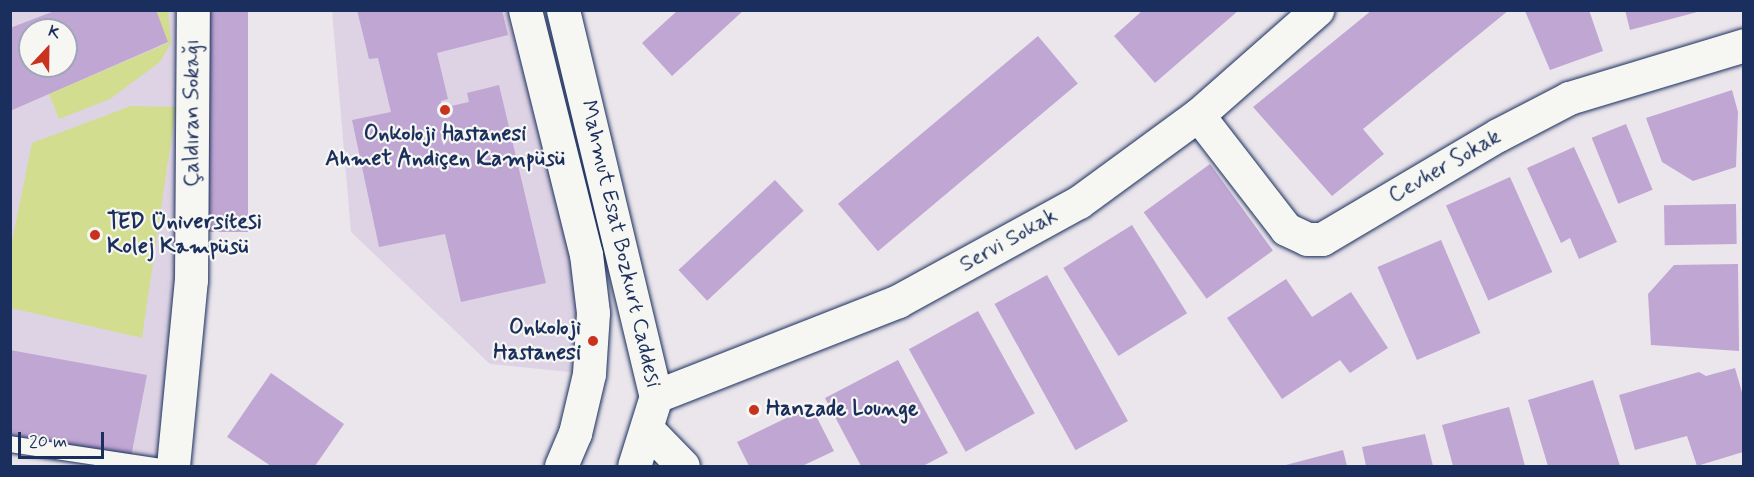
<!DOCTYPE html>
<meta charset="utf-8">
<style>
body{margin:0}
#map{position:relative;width:1754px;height:477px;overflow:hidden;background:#ebe6ec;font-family:Mynerve,sans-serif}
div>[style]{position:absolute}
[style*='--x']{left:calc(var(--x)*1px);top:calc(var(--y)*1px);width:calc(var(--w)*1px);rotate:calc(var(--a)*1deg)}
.built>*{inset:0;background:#ded3e4}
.green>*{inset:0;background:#d2dd90}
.building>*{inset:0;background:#c0a6d3;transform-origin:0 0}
.roads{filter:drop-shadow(0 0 2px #1b2f5e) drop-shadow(0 0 2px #1b2f5e)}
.lane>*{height:16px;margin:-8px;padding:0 8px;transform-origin:8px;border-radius:8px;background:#f6f6f2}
.street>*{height:33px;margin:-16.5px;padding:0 16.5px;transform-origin:16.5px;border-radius:16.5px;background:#f6f6f2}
.secondary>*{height:33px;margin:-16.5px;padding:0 16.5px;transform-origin:16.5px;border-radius:16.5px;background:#f6f6f2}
.dots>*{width:16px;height:16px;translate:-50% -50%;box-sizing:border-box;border:3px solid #f6f6f2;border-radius:50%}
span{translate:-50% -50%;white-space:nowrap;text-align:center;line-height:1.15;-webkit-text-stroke:4.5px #f6f6f2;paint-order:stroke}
.street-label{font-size:22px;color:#1b2f5e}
.poi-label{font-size:22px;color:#1b2f5e;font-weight:700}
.left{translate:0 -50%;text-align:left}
.right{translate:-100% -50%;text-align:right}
.frame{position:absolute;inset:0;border:12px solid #1b2f5e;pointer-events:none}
.north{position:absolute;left:18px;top:18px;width:60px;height:60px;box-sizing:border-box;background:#f6f6f2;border:2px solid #9ea6b7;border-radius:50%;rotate:22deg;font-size:16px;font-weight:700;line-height:24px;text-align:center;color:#1b2f5e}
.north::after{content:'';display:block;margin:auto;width:21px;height:27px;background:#c8321e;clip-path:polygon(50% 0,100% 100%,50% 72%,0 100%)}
.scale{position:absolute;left:18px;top:432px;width:86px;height:27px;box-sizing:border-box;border:3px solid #1b2f5e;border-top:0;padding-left:8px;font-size:18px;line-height:21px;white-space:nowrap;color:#1b2f5e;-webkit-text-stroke:4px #f6f6f2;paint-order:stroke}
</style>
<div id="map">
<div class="built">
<i style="clip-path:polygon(evenodd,11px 11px,180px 11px,181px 199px,159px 466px,110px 466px,11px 452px,11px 11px,30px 30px,66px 30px,66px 66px,30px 66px,30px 30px)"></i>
<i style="clip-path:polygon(332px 11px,525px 11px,574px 210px,589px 374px,490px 364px,351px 232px)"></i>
</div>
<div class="green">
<i style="clip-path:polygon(156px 11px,168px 11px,171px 43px,160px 62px,110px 99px,59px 119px,49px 94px,168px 43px)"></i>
<i style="clip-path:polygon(131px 106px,176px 107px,142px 338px,11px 308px,11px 246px,32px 143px)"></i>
</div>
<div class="building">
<i style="clip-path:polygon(evenodd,57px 10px,156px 10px,168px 42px,10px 111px,10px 28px,57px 10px,30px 30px,66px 30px,66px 66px,30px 66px,30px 30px)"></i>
<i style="left:209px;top:10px;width:39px;height:222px"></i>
<i style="clip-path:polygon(357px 10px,502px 10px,508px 35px,437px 53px,448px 99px,441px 101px,442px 108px,469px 102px,467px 93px,499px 85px,546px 283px,461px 302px,445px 234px,379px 247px,352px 120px,391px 112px,378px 58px,369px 59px)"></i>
<i style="clip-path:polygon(678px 10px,744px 10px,672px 76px,642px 43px)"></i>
<i style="clip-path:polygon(1143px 10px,1239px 10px,1155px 83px,1114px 36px)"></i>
<i style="clip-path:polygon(1372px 10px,1509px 10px,1363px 129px,1384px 154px,1332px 196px,1253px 107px)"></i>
<i style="clip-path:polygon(1589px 10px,1603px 51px,1550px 70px,1525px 11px)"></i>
<i style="clip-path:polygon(1625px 10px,1701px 10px,1701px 11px,1630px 30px)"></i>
<i style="left:1038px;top:36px;width:62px;height:261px;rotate:50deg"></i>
<i style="clip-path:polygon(1732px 90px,1738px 112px,1736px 167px,1693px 181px,1662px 162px,1646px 118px)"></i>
<i style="left:1626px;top:124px;width:71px;height:37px;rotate:68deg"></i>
<i style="clip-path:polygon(1574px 147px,1617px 242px,1579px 259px,1570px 238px,1561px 243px,1527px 168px)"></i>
<i style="left:1210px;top:164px;width:107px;height:82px;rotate:54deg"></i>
<i style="left:1510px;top:177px;width:104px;height:70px;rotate:66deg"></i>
<i style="left:775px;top:180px;width:42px;height:132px;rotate:47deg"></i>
<i style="left:1736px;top:204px;width:40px;height:72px;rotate:89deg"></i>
<i style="left:1132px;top:225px;width:104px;height:81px;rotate:58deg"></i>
<i style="left:1441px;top:240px;width:101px;height:69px;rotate:67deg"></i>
<i style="clip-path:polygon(1738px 264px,1739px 351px,1651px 345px,1648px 294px,1674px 265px)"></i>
<i style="left:1047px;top:275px;width:167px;height:60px;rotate:61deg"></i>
<i style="clip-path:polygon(1286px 279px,1312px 317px,1351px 292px,1388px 348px,1350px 373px,1340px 360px,1282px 399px,1227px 318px)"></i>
<i style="left:978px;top:311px;width:117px;height:79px;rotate:61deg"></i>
<i style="clip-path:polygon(10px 350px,147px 375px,130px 462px,10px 443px)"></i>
<i style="clip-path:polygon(898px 360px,948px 453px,923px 466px,861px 466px,825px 398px)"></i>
<i style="clip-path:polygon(1735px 368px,1743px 396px,1743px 452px,1697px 466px,1687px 436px,1635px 450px,1619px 395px,1699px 372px,1706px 376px)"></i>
<i style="clip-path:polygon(271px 373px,344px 424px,315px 466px,271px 466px,227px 437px)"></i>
<i style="clip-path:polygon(1593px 380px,1620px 466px,1548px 466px,1528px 400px)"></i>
<i style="clip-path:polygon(811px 406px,834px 451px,802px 466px,749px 466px,737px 442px)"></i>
<i style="clip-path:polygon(1509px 407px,1525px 466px,1453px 466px,1442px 425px)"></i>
<i style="clip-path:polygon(1425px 434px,1433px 466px,1366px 466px,1362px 447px)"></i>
<i style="clip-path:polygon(1343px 450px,1347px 466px,1282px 466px)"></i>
</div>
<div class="roads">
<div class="lane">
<i style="--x:10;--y:444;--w:148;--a:8.6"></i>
</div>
<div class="street">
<i style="--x:1198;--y:115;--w:144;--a:52.3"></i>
<i style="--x:1286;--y:229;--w:23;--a:25"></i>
<i style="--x:1307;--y:239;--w:15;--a:0"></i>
<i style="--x:1322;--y:239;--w:204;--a:-30.6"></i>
<i style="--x:1498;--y:135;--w:80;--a:-27.5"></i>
<i style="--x:1569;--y:98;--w:183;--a:-16.8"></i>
<i style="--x:656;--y:396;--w:260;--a:-21.4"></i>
<i style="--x:898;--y:301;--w:206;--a:-28.7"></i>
<i style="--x:1079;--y:202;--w:147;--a:-36.2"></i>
<i style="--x:1198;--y:115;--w:159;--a:-41.4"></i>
<i style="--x:173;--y:466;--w:187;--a:-84.5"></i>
<i style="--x:191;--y:280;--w:270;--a:-89.6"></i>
</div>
<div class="secondary">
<i style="--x:525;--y:10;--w:252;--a:76"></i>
<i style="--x:586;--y:254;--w:59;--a:83.2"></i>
<i style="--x:593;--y:313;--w:61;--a:93.8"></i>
<i style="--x:589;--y:374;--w:61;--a:103.3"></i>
<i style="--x:575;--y:433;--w:36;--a:113"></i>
<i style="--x:563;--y:10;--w:397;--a:76.5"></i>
<i style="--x:656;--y:396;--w:73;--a:107.4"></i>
<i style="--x:648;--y:430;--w:50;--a:45.8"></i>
</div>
</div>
<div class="dots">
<i style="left:445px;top:110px;background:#c8321e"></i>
<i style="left:95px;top:235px;background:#c8321e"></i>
<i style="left:593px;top:341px;background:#c8321e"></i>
<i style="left:754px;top:410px;background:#c8321e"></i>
</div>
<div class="street-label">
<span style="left:193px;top:113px;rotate:-90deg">Çaldıran Sokağı</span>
<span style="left:1445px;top:167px;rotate:-30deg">Cevher Sokak</span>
<span style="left:1009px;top:241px;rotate:-29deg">Servi Sokak</span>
<span style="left:620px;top:244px;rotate:77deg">Mahmut Esat Bozkurt Caddesi</span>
</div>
<div class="poi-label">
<span style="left:445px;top:147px">Onkoloji Hastanesi<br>Ahmet Andiçen Kampüsü</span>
<span class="left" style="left:107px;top:235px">TED Üniversitesi<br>Kolej Kampüsü</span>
<span class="right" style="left:581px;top:341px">Onkoloji<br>Hastanesi</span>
<span class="left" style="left:766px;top:410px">Hanzade Lounge</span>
</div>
<div class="frame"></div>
<div class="north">K</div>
<div class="scale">20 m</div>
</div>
